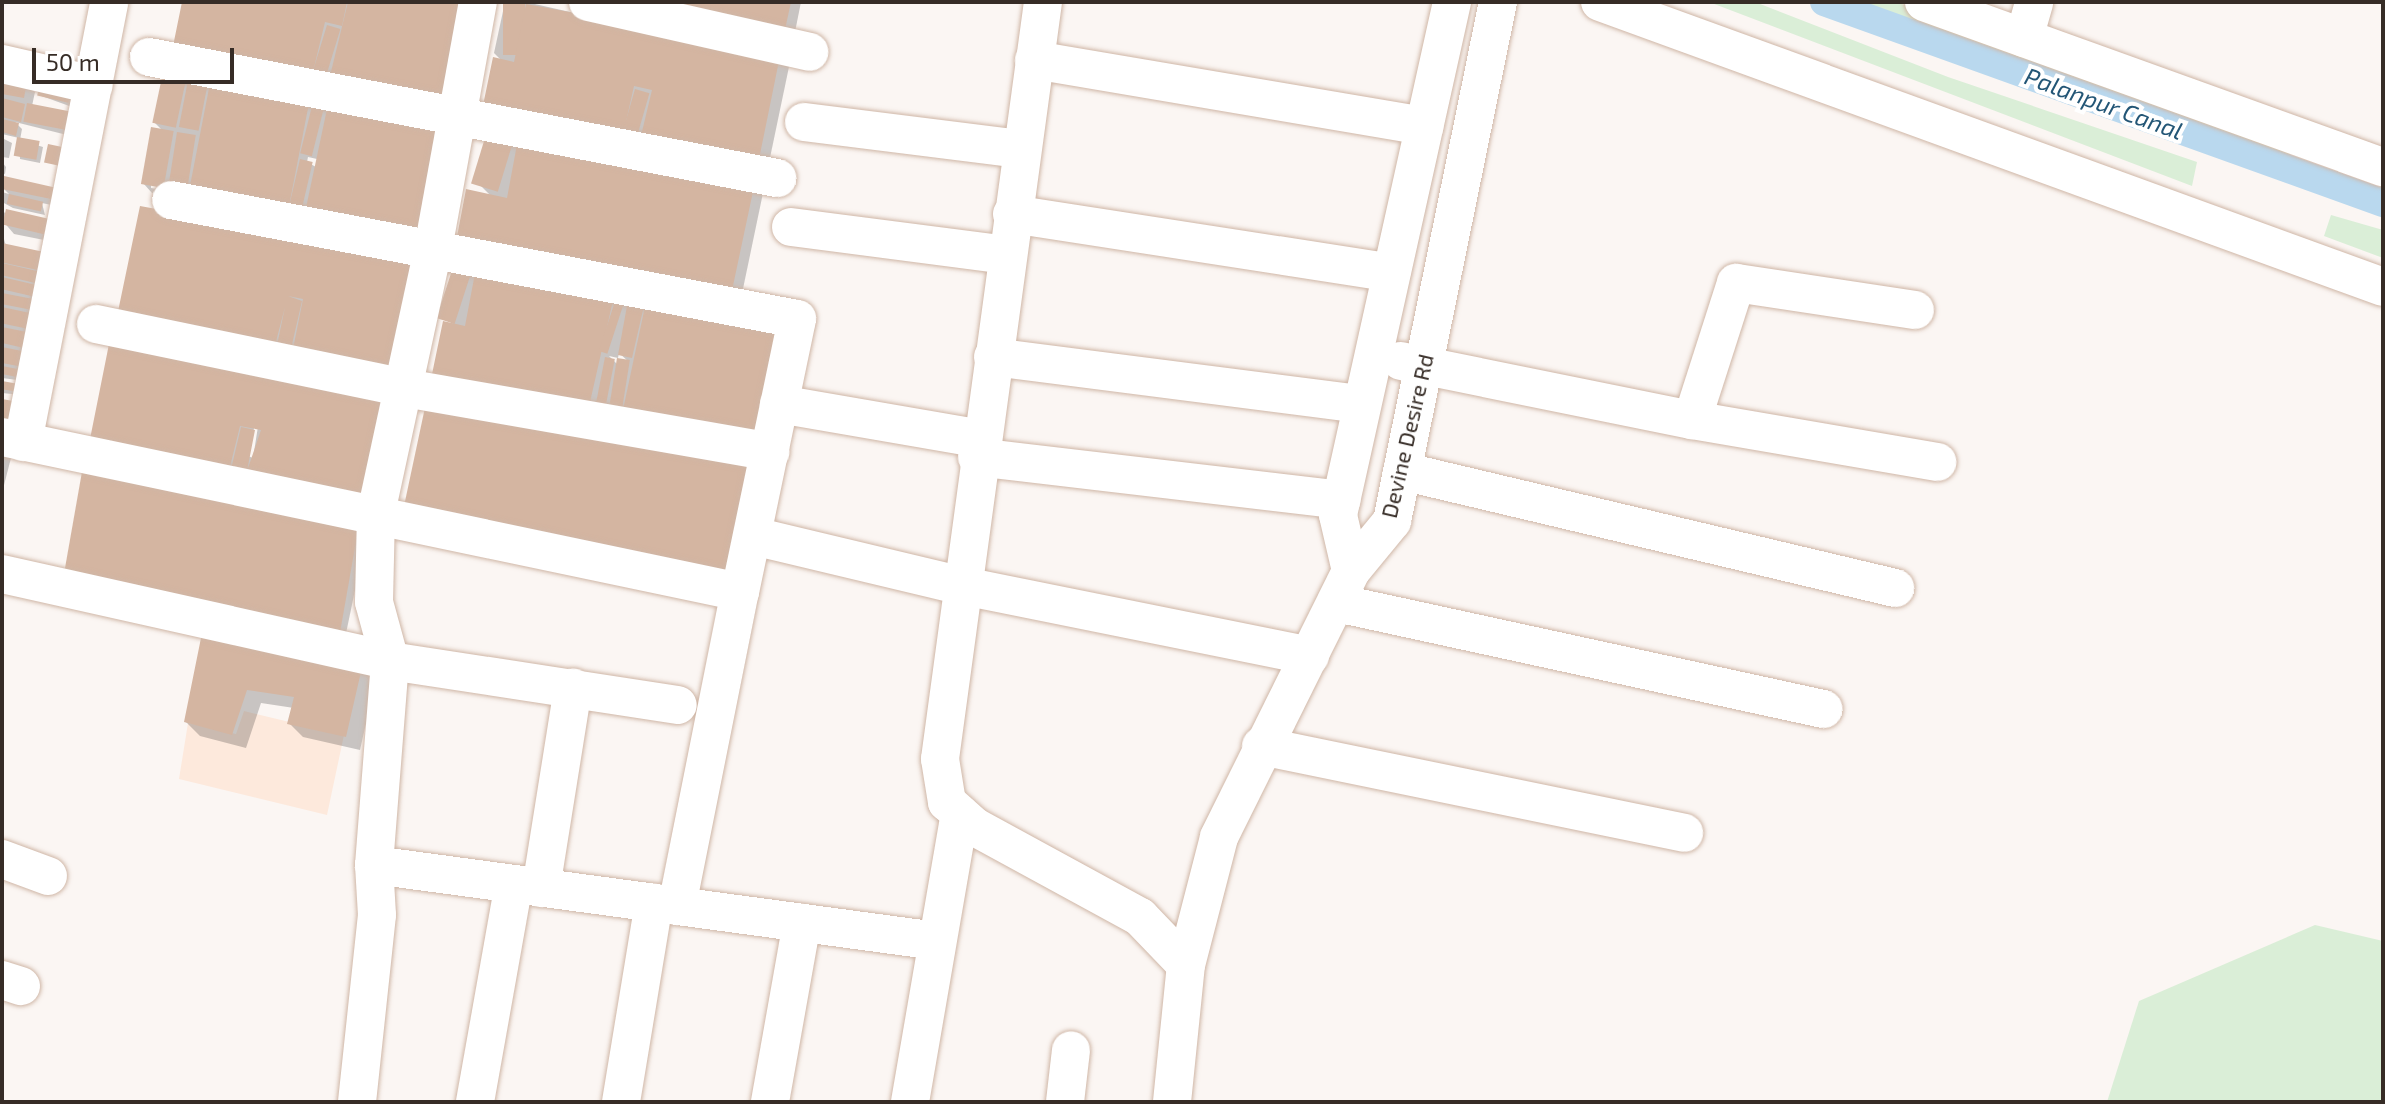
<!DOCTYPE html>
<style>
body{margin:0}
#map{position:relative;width:2385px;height:1104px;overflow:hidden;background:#fbf6f3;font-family:"Exo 2",sans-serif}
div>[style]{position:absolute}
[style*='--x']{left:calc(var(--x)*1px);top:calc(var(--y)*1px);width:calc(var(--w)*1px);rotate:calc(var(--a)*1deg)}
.built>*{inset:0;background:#fde9dc}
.green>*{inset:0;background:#daeed7}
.shadow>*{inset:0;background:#0003}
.canal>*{height:28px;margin:-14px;padding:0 14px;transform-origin:14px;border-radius:14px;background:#b9d8ee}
.building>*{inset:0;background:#d4b5a1;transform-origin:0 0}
.roads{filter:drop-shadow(0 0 2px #cfb6a6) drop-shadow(0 0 2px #cfb6a6)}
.minor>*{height:38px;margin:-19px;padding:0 19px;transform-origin:19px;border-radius:19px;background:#fff}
span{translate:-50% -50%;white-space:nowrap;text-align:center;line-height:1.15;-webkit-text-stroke:8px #fff;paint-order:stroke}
.street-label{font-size:22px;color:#362c26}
.water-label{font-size:24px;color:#235676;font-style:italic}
.frame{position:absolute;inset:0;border:4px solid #362c26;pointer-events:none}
.scale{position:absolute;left:32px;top:48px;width:202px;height:36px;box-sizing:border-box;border:4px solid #362c26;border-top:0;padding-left:10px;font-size:24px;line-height:28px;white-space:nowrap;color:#362c26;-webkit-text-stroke:6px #fff;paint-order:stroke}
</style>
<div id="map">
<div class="built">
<i style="clip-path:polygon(244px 711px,344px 735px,327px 815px,179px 779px,188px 723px,236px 734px)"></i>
</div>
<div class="green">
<i style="clip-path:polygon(1709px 2px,1755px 2px,1948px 77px,2197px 162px,2192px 186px)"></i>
<i style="clip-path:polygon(1850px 2px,1896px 2px,2295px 145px,2289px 157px)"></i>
<i style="clip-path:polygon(2331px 215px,2383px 230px,2383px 258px,2324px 236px)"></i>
<i style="clip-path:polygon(2315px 925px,2383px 941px,2383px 1102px,2107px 1102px,2139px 1001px)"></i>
</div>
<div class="shadow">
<i style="clip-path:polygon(184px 2px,480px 2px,357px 92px)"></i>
<i style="clip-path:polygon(505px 2px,526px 2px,790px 62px,766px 177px,642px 144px,501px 60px,494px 53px)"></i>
<i style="clip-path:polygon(583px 2px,801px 2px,793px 42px)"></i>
<i style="clip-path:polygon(evenodd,167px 65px,329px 107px,340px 223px,152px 193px,143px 183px,163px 131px,154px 122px,167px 65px,308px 157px,317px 159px,316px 167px,307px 162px,308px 157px,167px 65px,151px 184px,173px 192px,151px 188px,151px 184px)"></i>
<i style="clip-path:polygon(2px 79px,26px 83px,35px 92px,32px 106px,91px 141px,15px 122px,22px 129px,20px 140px,43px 147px,40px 163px,20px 159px,19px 138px,2px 134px)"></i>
<i style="clip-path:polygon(71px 88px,72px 107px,39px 95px)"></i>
<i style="clip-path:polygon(490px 131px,763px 193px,739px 308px,491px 196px,479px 184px)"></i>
<i style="clip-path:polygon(2px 138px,12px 143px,9px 158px,2px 157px)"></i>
<i style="clip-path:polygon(2px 162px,6px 167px,5px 174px,2px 173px)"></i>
<i style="clip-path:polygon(3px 188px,78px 194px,75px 210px,42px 203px,45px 215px,13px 208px,2px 202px,2px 192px,9px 194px)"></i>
<i style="clip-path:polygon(2px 210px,7px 215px,69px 245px,14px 234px,2px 220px)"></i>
<i style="clip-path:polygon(2px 232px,6px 246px,55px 256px,25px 381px,2px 378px)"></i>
<i style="clip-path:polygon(416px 259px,368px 376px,128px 329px)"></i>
<i style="clip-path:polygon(evenodd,457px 264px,780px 327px,613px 415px,454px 325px,447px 319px,457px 264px,619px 353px,629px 362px,618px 365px,609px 356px,618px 358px,619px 353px)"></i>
<i style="clip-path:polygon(2px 383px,21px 395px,2px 393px)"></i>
<i style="clip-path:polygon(evenodd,386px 392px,239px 481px,89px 453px,386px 392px,256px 419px,259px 420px,253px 458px,248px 456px,256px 419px)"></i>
<i style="clip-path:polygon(2px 449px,11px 458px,2px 493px)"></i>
<i style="clip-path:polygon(368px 528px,344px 643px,71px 590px)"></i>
<i style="clip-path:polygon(204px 636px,362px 665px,376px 679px,360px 750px,303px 737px,289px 723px,294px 708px,261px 703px,246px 748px,200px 736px,186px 722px)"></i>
</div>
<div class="canal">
<i style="--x:1824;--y:2;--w:594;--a:19.78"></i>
</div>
<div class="building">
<i style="clip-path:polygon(182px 2px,347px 2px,342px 26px,325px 22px,311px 80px,172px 51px)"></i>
<i style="clip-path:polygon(348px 2px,469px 2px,448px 105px,329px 80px)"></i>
<i style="left:503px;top:2px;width:22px;height:53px"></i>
<i style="clip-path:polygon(667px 2px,791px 2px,784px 34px)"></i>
<i style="clip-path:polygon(526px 4px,781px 51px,757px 169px,639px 144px,652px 90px,634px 86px,621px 144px,481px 115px,493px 57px,514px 62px)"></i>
<i style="left:327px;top:25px;width:14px;height:56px;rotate:17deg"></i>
<i style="left:165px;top:63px;width:24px;height:61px;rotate:12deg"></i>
<i style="left:190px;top:70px;width:20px;height:58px;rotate:11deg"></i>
<i style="clip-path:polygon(2px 77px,27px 81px,24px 98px,2px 94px)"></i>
<i style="left:211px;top:78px;width:101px;height:116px;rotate:11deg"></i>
<i style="left:41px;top:79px;width:32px;height:17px;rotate:13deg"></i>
<i style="left:635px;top:89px;width:15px;height:56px;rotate:16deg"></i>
<i style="left:330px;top:95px;width:119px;height:121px;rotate:12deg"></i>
<i style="clip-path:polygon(2px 98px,25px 104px,21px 122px,2px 117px)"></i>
<i style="left:314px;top:98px;width:12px;height:57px;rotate:14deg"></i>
<i style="left:27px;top:103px;width:60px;height:19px;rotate:11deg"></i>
<i style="clip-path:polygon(2px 119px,19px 123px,16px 136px,2px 132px)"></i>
<i style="left:151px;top:127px;width:23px;height:58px;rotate:10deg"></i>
<i style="left:488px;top:128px;width:28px;height:58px;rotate:17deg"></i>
<i style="left:177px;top:132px;width:19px;height:59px;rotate:9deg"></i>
<i style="left:17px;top:137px;width:23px;height:19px;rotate:10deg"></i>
<i style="clip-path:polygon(518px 139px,755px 182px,730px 300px,455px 247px,466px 189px,507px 198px)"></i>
<i style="left:48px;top:144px;width:24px;height:19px;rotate:12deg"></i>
<i style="left:300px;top:159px;width:13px;height:53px;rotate:13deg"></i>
<i style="clip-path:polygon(4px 176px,57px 188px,66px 202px,2px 189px)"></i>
<i style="left:9px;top:194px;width:35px;height:10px;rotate:13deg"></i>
<i style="clip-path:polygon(140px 206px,417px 257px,393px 374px,292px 354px,303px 299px,288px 296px,302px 301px,290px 353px,276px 350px,285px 307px,273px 353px,116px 321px)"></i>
<i style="left:6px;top:209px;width:58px;height:16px;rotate:13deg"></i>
<i style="left:2px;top:243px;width:55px;height:19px;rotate:12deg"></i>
<i style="left:455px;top:261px;width:19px;height:60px;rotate:18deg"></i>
<i style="left:2px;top:263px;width:50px;height:12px;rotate:13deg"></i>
<i style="clip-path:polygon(476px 268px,614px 296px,588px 411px,431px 379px,443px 321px,465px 326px)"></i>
<i style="left:2px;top:277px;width:44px;height:12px;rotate:13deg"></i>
<i style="left:618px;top:292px;width:9px;height:62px;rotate:18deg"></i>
<i style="left:2px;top:293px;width:41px;height:11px;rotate:11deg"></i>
<i style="clip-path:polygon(629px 295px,646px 297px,632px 358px,618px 355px)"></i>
<i style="left:647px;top:297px;width:137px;height:121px;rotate:12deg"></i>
<i style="left:2px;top:307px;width:38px;height:16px;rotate:12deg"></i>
<i style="clip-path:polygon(2px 327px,37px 334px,33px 350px,2px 343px)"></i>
<i style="clip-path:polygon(110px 339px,387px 390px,363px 507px,228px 482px,241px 427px,255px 430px,247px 471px,261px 430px,240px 426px,226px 483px,87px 454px)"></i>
<i style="clip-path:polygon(2px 347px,27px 352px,23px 367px,2px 363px)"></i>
<i style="left:605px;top:357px;width:10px;height:51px;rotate:11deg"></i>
<i style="left:617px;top:358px;width:13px;height:55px;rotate:9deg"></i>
<i style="left:2px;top:366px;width:21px;height:8px;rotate:11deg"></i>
<i style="left:2px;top:381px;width:17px;height:8px;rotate:10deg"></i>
<i style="left:427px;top:398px;width:333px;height:117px;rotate:12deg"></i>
<i style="clip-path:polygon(2px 399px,24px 403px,19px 424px,2px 421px)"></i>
<i style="left:83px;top:466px;width:282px;height:117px;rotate:10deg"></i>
<i style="clip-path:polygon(202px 633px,363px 663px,346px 737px,287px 724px,294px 697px,247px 690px,232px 735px,184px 722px)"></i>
</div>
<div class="roads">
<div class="minor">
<i style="--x:588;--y:2;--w:227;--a:12.7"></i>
<i style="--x:1043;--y:2;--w:764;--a:97.75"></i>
<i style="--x:940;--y:759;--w:44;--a:80.8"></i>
<i style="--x:947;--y:802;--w:38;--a:42"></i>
<i style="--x:975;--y:827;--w:188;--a:28.6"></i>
<i style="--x:1140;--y:917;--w:66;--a:46.2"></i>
<i style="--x:1600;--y:2;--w:833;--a:20"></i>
<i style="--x:1924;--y:2;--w:488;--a:19.8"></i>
<i style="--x:2024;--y:38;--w:37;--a:-74"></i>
<i style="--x:149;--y:57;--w:640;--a:10.91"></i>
<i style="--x:1034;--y:60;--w:396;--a:9.6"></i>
<i style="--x:2;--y:64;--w:94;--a:12.9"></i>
<i style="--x:804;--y:122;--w:218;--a:7.1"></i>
<i style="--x:1012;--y:214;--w:384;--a:8.8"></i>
<i style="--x:791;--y:227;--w:217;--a:7.4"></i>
<i style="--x:96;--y:324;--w:316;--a:11.7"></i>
<i style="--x:405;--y:388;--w:371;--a:9.9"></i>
<i style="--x:993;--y:357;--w:372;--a:7.3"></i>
<i style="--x:1401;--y:361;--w:297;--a:11.5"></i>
<i style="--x:1692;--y:420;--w:249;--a:9.7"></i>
<i style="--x:779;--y:404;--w:206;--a:9.8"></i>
<i style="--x:1692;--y:420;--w:144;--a:-72.2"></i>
<i style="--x:1736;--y:283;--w:181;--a:8.6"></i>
<i style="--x:2;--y:437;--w:754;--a:11.86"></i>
<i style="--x:740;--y:592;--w:279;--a:-78.2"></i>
<i style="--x:797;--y:319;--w:637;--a:-169.24"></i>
<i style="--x:23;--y:442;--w:448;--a:-78.9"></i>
<i style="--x:977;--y:457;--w:367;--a:6.7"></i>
<i style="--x:1402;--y:471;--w:507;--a:13.35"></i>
<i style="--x:753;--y:536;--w:216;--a:13.4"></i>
<i style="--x:963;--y:586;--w:354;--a:11.4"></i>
<i style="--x:1351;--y:571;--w:57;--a:-103.1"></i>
<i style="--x:1338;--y:515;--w:526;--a:-77.47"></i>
<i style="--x:2;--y:574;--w:398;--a:12.6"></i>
<i style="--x:390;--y:661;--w:291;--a:8.7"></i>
<i style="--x:1337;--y:603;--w:498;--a:12.3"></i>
<i style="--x:1261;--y:746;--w:432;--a:11.6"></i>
<i style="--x:2;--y:859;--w:49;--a:20.3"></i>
<i style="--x:374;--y:865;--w:568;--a:7.69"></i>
<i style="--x:541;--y:888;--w:203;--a:-80.9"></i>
<i style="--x:677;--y:906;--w:320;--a:-78.7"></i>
<i style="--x:2;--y:980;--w:20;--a:18"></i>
<i style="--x:357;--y:1102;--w:188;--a:-83.9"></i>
<i style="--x:377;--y:915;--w:50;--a:-93.4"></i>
<i style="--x:374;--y:865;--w:205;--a:-85.5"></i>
<i style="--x:390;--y:661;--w:61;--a:-105.2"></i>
<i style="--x:374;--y:602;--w:89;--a:-88.7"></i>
<i style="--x:376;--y:513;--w:270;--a:-77.8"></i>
<i style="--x:433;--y:249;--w:251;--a:-79.7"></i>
<i style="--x:475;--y:1102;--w:221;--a:-79.9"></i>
<i style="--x:621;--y:1102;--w:202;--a:-80.6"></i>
<i style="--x:770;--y:1102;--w:182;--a:-79.9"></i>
<i style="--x:910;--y:1102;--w:292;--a:-80.2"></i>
<i style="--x:1065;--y:1102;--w:52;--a:-83.4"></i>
<i style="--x:1172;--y:1102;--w:138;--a:-84.2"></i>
<i style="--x:1186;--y:965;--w:132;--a:-75.5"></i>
<i style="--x:1219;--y:837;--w:297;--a:-63.6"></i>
<i style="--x:1351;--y:571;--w:65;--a:-50.6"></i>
<i style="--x:1392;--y:521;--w:530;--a:-78.46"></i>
</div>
</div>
<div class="street-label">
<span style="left:1407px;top:436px;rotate:-77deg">Devine Desire Rd</span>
</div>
<div class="water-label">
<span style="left:2104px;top:103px;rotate:20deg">Palanpur Canal</span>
</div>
<div class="frame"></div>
<div class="scale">50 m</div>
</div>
